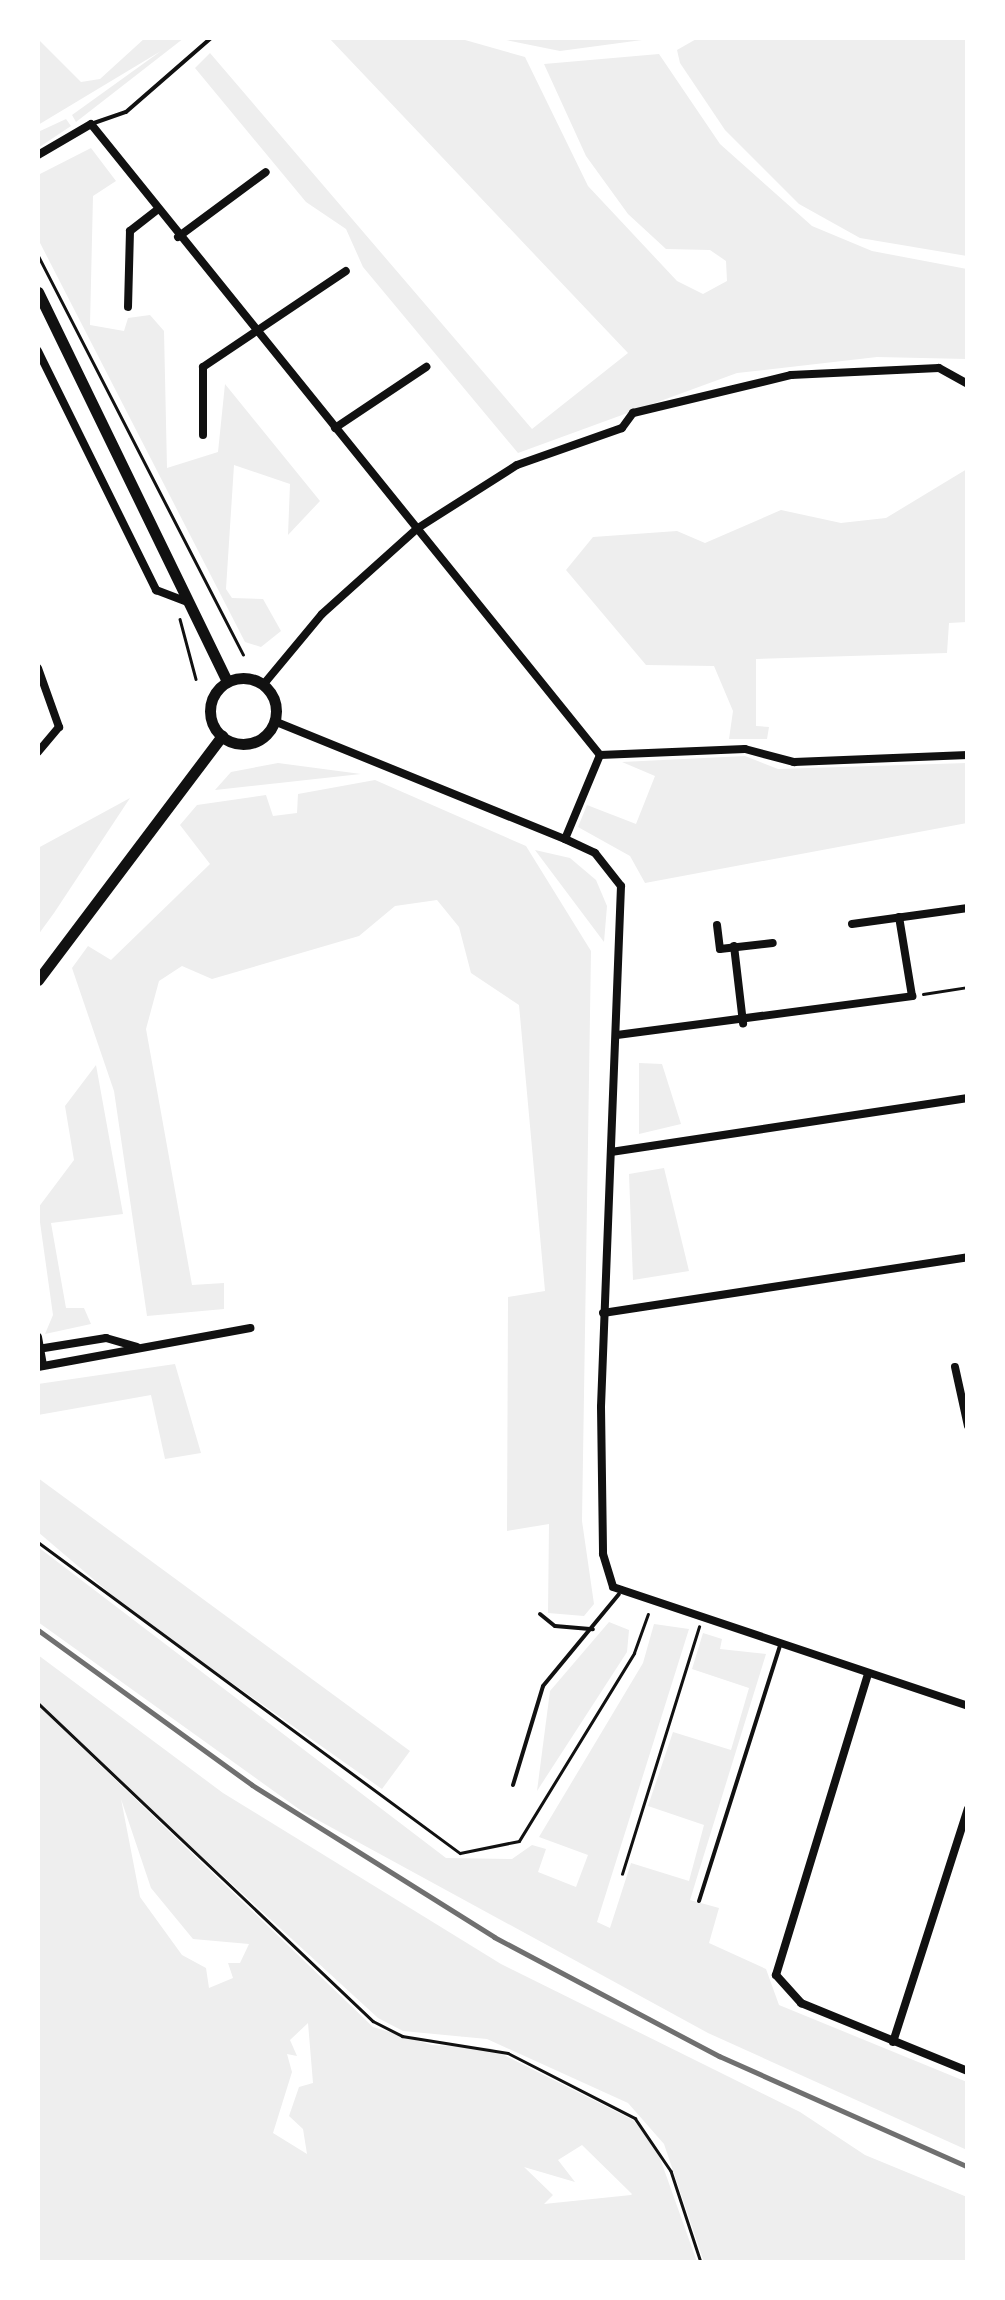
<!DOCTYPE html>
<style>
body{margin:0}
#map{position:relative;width:1005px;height:2300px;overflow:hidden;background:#fff;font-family:Cabin,sans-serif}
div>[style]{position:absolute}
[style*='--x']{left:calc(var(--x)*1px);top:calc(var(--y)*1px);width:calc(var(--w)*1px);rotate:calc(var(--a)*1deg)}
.green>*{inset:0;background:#eee}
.path>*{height:2.5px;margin:-1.25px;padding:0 1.25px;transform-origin:1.25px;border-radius:1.25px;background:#111}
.service>*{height:4px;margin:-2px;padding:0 2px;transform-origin:2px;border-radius:2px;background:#111}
.minor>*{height:8px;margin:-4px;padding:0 4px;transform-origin:4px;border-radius:4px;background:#111}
.secondary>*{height:11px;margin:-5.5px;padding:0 5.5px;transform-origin:5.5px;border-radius:5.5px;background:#111}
.secondary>.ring{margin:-5.5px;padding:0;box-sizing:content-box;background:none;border:11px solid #111;border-radius:50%}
.rail>*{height:5px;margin:-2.5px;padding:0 2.5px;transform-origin:2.5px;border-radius:2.5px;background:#707070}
span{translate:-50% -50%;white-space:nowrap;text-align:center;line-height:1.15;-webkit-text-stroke:9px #fff;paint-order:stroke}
.frame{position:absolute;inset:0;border:40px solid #fff;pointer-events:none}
</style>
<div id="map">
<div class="green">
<i style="clip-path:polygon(145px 38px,184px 38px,76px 122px,72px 115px,161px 51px,38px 125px,38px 39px,81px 82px,100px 79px)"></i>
<i style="clip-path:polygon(329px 38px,458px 38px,525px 57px,588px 186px,677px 281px,703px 294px,727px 281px,726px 261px,710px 250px,666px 249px,628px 214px,586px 156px,544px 64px,659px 54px,720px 144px,812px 226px,872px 251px,967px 269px,967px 359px,877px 357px,737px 373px,518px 453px,363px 267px,346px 229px,306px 202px,195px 68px,210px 53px,532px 429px,628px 353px)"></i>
<i style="clip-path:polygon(496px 38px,657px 38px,560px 51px)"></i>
<i style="clip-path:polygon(698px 38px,967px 38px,967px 256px,860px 238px,799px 204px,725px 130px,680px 63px,677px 50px)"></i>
<i style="clip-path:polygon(66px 119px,71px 126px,38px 148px,38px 132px)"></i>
<i style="clip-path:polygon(91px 148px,116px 181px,93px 196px,90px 325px,124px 331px,128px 318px,150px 315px,164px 331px,167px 468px,218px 452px,225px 384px,320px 501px,288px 535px,290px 484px,234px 465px,226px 589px,232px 598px,263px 599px,281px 631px,261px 647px,245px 642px,38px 239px,38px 175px)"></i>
<i style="clip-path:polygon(967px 469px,967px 622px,949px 623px,947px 653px,756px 659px,756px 726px,769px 727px,767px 739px,729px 739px,733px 711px,714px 666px,646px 665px,566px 570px,593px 537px,677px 531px,705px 543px,781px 510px,841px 523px,886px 518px)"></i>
<i style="clip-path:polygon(745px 756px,778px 769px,967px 763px,967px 823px,645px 883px,630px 856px,578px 827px,587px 805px,636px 824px,655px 776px,622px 762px)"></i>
<i style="clip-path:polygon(278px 763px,361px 774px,215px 790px,231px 772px)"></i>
<i style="clip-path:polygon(375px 780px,526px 846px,591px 951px,582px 1521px,594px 1604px,584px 1616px,548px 1613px,549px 1524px,507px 1531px,508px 1297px,545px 1291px,519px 1005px,471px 973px,459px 927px,437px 900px,395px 906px,359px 936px,212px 979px,182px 966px,159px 981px,146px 1029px,192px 1285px,224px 1283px,224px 1309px,147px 1316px,114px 1091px,72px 968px,88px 946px,111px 960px,210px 864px,180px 825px,197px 805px,266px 795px,273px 816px,297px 813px,298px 794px)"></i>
<i style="clip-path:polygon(130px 798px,54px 913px,38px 935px,38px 848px)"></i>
<i style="clip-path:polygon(535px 850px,570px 858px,596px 880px,607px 906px,604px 942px)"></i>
<i style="clip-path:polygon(639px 1063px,662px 1064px,681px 1124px,639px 1134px)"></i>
<i style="clip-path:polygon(96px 1065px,123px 1214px,51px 1223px,66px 1308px,84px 1308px,91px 1324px,45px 1334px,53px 1315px,38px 1208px,74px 1160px,65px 1106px)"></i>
<i style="clip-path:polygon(664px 1168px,689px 1271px,633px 1280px,629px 1174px)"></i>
<i style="clip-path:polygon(175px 1364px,201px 1453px,165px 1459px,151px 1395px,38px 1415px,38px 1384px)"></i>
<i style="clip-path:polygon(38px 1478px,410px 1751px,382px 1789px,133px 1613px,38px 1532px)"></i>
<i style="clip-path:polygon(38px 1547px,446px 1858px,512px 1859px,532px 1845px,546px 1849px,538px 1872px,576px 1887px,588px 1855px,539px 1837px,643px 1663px,654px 1624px,689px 1629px,597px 1922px,610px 1928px,631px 1863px,689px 1881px,704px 1825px,648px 1806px,673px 1732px,731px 1750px,749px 1688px,692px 1669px,703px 1633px,722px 1639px,720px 1649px,766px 1654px,690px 1900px,719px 1908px,709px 1943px,766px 1969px,779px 2005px,967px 2082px,967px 2150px,708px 2033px,303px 1812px,38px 1622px)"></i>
<i style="clip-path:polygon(609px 1622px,629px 1630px,627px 1652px,537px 1791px,550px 1691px)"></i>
<i style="clip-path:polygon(evenodd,38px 1655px,223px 1793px,501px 1964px,800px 2112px,865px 2155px,967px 2197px,967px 2262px,704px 2262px,664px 2144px,628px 2103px,487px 2039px,403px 2031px,378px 2018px,52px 1719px,373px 2027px,432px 2045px,490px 2048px,633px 2120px,656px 2147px,697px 2262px,38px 2262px,38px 1655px,121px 1799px,151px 1888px,193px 1939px,249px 1944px,240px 1963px,228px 1963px,233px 1978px,209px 1988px,206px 1968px,182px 1955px,140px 1897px,121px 1799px,38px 1655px,308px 2023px,313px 2083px,299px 2087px,289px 2116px,303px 2129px,307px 2154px,273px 2133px,292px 2072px,287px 2054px,297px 2056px,290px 2040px,308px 2023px,38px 1655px,582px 2145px,632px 2194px,631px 2195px,544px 2204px,553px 2195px,524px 2167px,575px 2182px,558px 2160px,582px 2145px)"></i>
</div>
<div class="path">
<i style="--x:38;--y:255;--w:449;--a:62.8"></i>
<i style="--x:180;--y:619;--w:62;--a:75.1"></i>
<i style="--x:923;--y:994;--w:46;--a:-8.8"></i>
<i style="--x:38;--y:1542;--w:524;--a:36.39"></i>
<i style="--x:460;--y:1853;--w:60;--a:-11.5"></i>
<i style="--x:519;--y:1841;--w:220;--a:-58.5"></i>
<i style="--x:634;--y:1653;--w:41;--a:-70.3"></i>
<i style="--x:38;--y:1703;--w:462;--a:43.5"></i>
<i style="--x:373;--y:2021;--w:33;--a:27"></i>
<i style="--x:402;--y:2036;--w:107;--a:9.1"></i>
<i style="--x:508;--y:2053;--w:143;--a:27.1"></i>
<i style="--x:635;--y:2118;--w:64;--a:55.8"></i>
<i style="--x:671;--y:2171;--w:96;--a:71.8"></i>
<i style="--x:622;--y:1874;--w:259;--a:-72.7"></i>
</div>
<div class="service">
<i style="--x:91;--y:124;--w:37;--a:-19"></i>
<i style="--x:126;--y:112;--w:113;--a:-41"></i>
<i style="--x:540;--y:1614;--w:19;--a:39"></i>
<i style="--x:555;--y:1626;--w:38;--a:5"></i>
<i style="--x:513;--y:1785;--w:103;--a:-73.1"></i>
<i style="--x:543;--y:1686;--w:119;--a:-50.4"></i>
<i style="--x:699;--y:1901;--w:269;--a:-72.4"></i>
</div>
<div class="minor">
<i style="--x:38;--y:155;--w:61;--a:-30.3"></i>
<i style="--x:91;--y:124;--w:811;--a:51.11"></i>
<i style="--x:178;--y:237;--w:109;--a:-36.5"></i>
<i style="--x:128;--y:307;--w:76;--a:-88.5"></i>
<i style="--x:130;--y:231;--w:34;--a:-38"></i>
<i style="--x:38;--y:351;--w:267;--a:63.7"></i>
<i style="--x:156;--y:590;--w:33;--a:21"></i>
<i style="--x:335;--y:428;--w:110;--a:-33.8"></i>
<i style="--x:203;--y:435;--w:68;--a:-90"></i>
<i style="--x:203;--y:367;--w:172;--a:-33.9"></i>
<i style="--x:38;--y:668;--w:63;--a:70.4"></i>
<i style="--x:59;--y:727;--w:33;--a:130"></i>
<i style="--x:263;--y:685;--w:92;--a:-50.3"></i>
<i style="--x:322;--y:614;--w:129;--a:-41.9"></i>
<i style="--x:418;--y:528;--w:117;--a:-32.5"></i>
<i style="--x:517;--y:465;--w:111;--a:-19.4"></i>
<i style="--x:622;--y:428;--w:19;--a:-54"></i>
<i style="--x:633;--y:413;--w:163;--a:-13.5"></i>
<i style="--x:791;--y:375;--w:148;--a:-2.7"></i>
<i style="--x:939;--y:368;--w:33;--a:29"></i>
<i style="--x:274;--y:721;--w:314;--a:22.1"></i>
<i style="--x:565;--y:839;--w:33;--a:25"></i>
<i style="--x:595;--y:853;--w:42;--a:51.8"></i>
<i style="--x:621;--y:886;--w:521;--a:92.2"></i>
<i style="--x:601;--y:1407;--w:147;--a:89.2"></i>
<i style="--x:603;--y:1554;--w:34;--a:73"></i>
<i style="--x:613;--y:1587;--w:374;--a:18.5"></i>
<i style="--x:600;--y:755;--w:145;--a:-2.4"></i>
<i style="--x:745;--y:749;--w:51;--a:14.9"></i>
<i style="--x:794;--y:762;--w:174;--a:-2.3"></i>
<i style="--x:565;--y:839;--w:91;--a:-67.4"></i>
<i style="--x:852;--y:924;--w:117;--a:-7.9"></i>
<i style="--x:717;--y:925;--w:24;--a:83"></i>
<i style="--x:720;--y:949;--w:53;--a:-6.5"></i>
<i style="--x:734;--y:946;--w:78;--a:83.3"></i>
<i style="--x:617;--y:1035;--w:298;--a:-7.5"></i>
<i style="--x:912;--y:996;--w:80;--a:-99.3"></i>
<i style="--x:611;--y:1152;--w:361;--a:-8.6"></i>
<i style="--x:603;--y:1313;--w:369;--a:-8.7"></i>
<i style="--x:38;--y:1337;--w:29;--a:80"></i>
<i style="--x:38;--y:1349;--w:69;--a:-9.2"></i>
<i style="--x:106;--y:1338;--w:32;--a:16"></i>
<i style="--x:38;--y:1367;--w:216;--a:-10.4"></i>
<i style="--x:955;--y:1367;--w:60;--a:77.6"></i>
<i style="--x:868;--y:1674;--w:315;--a:107"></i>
<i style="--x:776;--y:1975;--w:38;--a:48"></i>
<i style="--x:801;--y:2003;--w:180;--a:22.2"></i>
<i style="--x:893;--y:2042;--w:245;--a:-72.2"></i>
</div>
<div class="secondary">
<i style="--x:38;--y:292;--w:433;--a:64.1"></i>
<i class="ring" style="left:210px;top:678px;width:55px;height:55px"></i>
<i style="--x:38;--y:980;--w:306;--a:-53"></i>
</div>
<div class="rail">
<i style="--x:38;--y:1630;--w:264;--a:35.9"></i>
<i style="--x:252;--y:1785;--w:286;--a:32.1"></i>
<i style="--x:494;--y:1937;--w:255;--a:27.9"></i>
<i style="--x:719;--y:2056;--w:273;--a:24"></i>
</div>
<div class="frame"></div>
</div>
